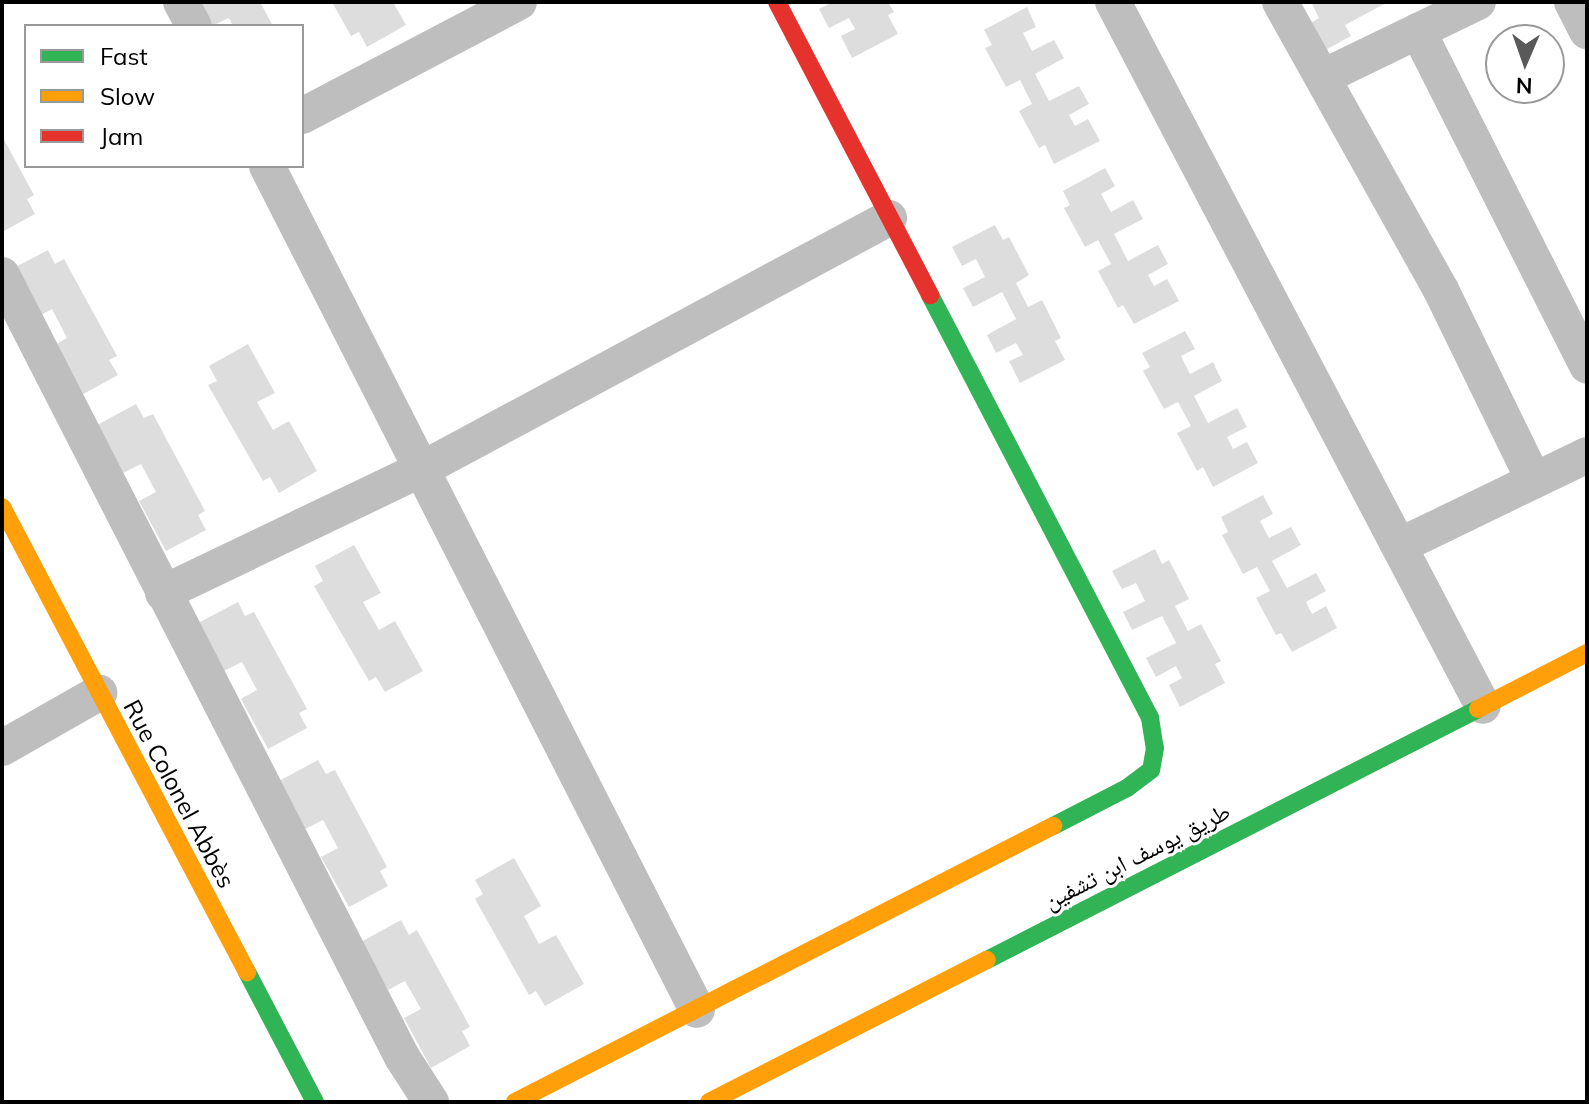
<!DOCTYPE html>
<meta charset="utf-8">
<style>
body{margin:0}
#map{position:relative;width:1589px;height:1104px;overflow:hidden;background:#fff;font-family:Mulish,"Noto Naskh Arabic",sans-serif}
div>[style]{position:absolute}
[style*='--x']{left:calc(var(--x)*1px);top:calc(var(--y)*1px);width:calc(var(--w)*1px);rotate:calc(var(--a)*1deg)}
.building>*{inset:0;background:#ddd}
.street>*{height:36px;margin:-18px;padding:0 18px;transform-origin:18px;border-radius:18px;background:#bebebe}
.fast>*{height:18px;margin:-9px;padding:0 9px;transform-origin:9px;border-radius:9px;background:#30b455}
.slow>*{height:18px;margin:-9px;padding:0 9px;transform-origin:9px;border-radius:9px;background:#ff9f0a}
.jam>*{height:18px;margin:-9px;padding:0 9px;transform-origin:9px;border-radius:9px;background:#e5322d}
span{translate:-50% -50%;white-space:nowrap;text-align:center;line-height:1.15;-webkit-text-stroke:6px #fff;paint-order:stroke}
.street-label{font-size:24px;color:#000}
.frame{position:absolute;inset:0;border:4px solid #000;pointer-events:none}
.legend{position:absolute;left:24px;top:24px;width:280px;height:144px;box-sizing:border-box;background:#fff;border:2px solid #999;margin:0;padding:10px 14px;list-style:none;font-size:24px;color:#000}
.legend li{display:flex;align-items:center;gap:16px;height:40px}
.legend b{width:40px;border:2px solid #999}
.north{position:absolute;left:1485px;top:24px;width:80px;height:80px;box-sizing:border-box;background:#fff;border:2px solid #999;border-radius:50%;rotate:182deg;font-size:22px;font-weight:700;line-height:32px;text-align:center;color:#000}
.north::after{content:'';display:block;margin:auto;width:28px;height:36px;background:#595959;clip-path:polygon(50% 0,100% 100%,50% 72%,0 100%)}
</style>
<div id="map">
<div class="building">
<i style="clip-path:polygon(198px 2px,260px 2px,273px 26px,233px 26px,229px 18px,211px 26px)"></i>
<i style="clip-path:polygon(332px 2px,393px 2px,406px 25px,367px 47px,359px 32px,351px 36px)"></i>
<i style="clip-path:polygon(833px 2px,888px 2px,894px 12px,888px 15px,898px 34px,852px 58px,841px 36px,855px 29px,849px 18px,829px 28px,819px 9px)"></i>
<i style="clip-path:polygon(1311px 2px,1388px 2px,1345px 25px,1351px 36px,1322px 52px,1307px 25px,1319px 18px)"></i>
<i style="clip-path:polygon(1027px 7px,1036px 27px,1023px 33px,1032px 51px,1054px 40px,1064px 58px,1035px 74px,1049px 101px,1079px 86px,1089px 104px,1069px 115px,1075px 126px,1088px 119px,1100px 141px,1054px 164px,1045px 145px,1039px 148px,1019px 111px,1032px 104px,1020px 80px,1006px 87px,985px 48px,992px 45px,984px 30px)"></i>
<i style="clip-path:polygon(2px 136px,34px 195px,27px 199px,35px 214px,2px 232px)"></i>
<i style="clip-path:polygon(1105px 168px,1115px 186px,1101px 194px,1111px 212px,1133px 200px,1143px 219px,1114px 234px,1128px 261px,1158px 245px,1168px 264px,1148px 275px,1154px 286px,1167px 279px,1179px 301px,1134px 324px,1123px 305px,1118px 308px,1098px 271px,1111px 264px,1098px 240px,1085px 247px,1064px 208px,1070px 205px,1063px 191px)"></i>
<i style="clip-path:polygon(995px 225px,1003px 240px,1009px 237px,1029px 275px,1016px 283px,1028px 307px,1042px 300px,1061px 338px,1055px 341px,1065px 360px,1020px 383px,1009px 361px,1023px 355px,1016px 343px,996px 353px,987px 335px,1016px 319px,1002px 292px,973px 307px,963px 288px,985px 277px,976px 259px,962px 266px,952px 247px)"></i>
<i style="clip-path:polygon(48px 250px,55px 264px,64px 259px,117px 356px,109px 360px,118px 375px,78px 397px,51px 347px,67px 338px,52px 309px,34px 319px,8px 271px)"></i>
<i style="clip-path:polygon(1185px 331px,1195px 349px,1181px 356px,1190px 374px,1213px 362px,1222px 381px,1194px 396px,1208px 423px,1237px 408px,1247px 427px,1227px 437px,1233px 449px,1247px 442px,1258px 463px,1213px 487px,1203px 467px,1197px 471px,1177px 433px,1191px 426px,1178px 402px,1164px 409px,1143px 371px,1150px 367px,1142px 353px)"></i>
<i style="clip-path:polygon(248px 344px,275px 393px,257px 402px,273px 430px,289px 421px,317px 471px,279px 493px,270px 477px,263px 481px,208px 385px,217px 381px,209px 366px)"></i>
<i style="clip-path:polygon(136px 404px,144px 418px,153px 414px,205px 511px,198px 515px,206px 530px,166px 551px,139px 501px,156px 492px,141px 464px,123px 473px,97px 425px)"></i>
<i style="clip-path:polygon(1263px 495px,1273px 514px,1260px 521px,1269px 538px,1291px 527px,1301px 545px,1272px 561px,1287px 588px,1316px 573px,1326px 591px,1306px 602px,1312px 614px,1326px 606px,1337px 628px,1292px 652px,1281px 633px,1276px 635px,1256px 598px,1270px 591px,1257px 567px,1243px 574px,1222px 535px,1228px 532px,1221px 517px)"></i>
<i style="clip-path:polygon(354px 545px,381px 593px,363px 602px,379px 630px,395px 621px,423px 671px,385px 692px,376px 677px,369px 681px,314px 586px,323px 581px,315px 566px)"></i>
<i style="clip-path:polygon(1155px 549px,1162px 564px,1169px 560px,1189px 599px,1175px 606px,1188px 631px,1201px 624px,1221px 661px,1215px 664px,1225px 683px,1180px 707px,1169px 685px,1182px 678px,1176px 666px,1156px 677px,1146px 658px,1176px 643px,1162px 616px,1132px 630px,1123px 612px,1145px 601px,1136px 583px,1122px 589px,1112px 571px)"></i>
<i style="clip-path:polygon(238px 602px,245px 616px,254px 612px,307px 709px,299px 713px,307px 728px,268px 749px,241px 699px,257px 690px,242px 662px,224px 671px,198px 623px)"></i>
<i style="clip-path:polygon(318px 760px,326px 774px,335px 770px,387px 867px,380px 871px,388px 886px,349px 907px,321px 857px,338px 848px,323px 820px,305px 829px,279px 781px)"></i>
<i style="clip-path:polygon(514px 858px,541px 906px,524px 916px,539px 944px,556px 935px,584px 984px,545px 1006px,536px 991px,529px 995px,475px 899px,483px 894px,475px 880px)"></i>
<i style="clip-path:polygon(401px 920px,409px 935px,417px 930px,470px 1027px,462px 1031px,470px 1046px,431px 1068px,404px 1018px,421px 1009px,405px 981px,388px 990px,361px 942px)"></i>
</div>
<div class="street">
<i style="--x:181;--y:2;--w:27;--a:62"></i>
<i style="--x:1113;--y:2;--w:795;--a:62.28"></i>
<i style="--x:1280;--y:2;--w:330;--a:60.8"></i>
<i style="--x:1441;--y:290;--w:212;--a:64"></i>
<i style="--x:1572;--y:2;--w:33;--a:63"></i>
<i style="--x:1418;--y:31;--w:375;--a:63.2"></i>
<i style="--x:1323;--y:77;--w:172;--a:-25.8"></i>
<i style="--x:302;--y:116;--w:245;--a:-27.7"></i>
<i style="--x:267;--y:166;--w:947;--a:63"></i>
<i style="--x:2;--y:275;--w:878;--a:62.91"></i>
<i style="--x:402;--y:1057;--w:54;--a:57.2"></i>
<i style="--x:1399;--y:546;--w:209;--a:-25.8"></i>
<i style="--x:163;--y:593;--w:289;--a:-25.6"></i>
<i style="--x:424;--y:468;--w:528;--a:-28.26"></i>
<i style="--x:2;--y:748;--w:112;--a:-29.6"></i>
</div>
<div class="fast">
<i style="--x:930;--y:295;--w:477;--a:62.5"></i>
<i style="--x:1150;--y:718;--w:30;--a:81"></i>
<i style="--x:1155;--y:748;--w:22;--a:100"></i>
<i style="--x:1151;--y:770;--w:30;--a:143"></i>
<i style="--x:1127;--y:788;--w:83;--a:152.8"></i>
<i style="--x:987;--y:960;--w:551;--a:-27.08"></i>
<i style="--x:247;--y:972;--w:147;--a:62.4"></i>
</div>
<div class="slow">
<i style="--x:2;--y:507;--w:526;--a:62.22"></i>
<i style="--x:1478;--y:709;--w:123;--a:-27.2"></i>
<i style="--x:515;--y:1102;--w:605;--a:-27.16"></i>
<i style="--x:709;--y:1102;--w:312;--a:-27.1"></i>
</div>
<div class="jam">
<i style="--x:777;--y:2;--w:331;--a:62.4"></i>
</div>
<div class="street-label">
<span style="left:179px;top:794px;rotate:62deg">Rue Colonel Abbès</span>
<span style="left:1137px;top:856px;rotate:-27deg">طريق يوسف ابن تشفين</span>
</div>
<div class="frame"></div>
<ul class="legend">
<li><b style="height:10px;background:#30b455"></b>Fast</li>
<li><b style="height:10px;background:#ff9f0a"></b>Slow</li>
<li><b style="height:10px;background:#e5322d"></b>Jam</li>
</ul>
<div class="north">N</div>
</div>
